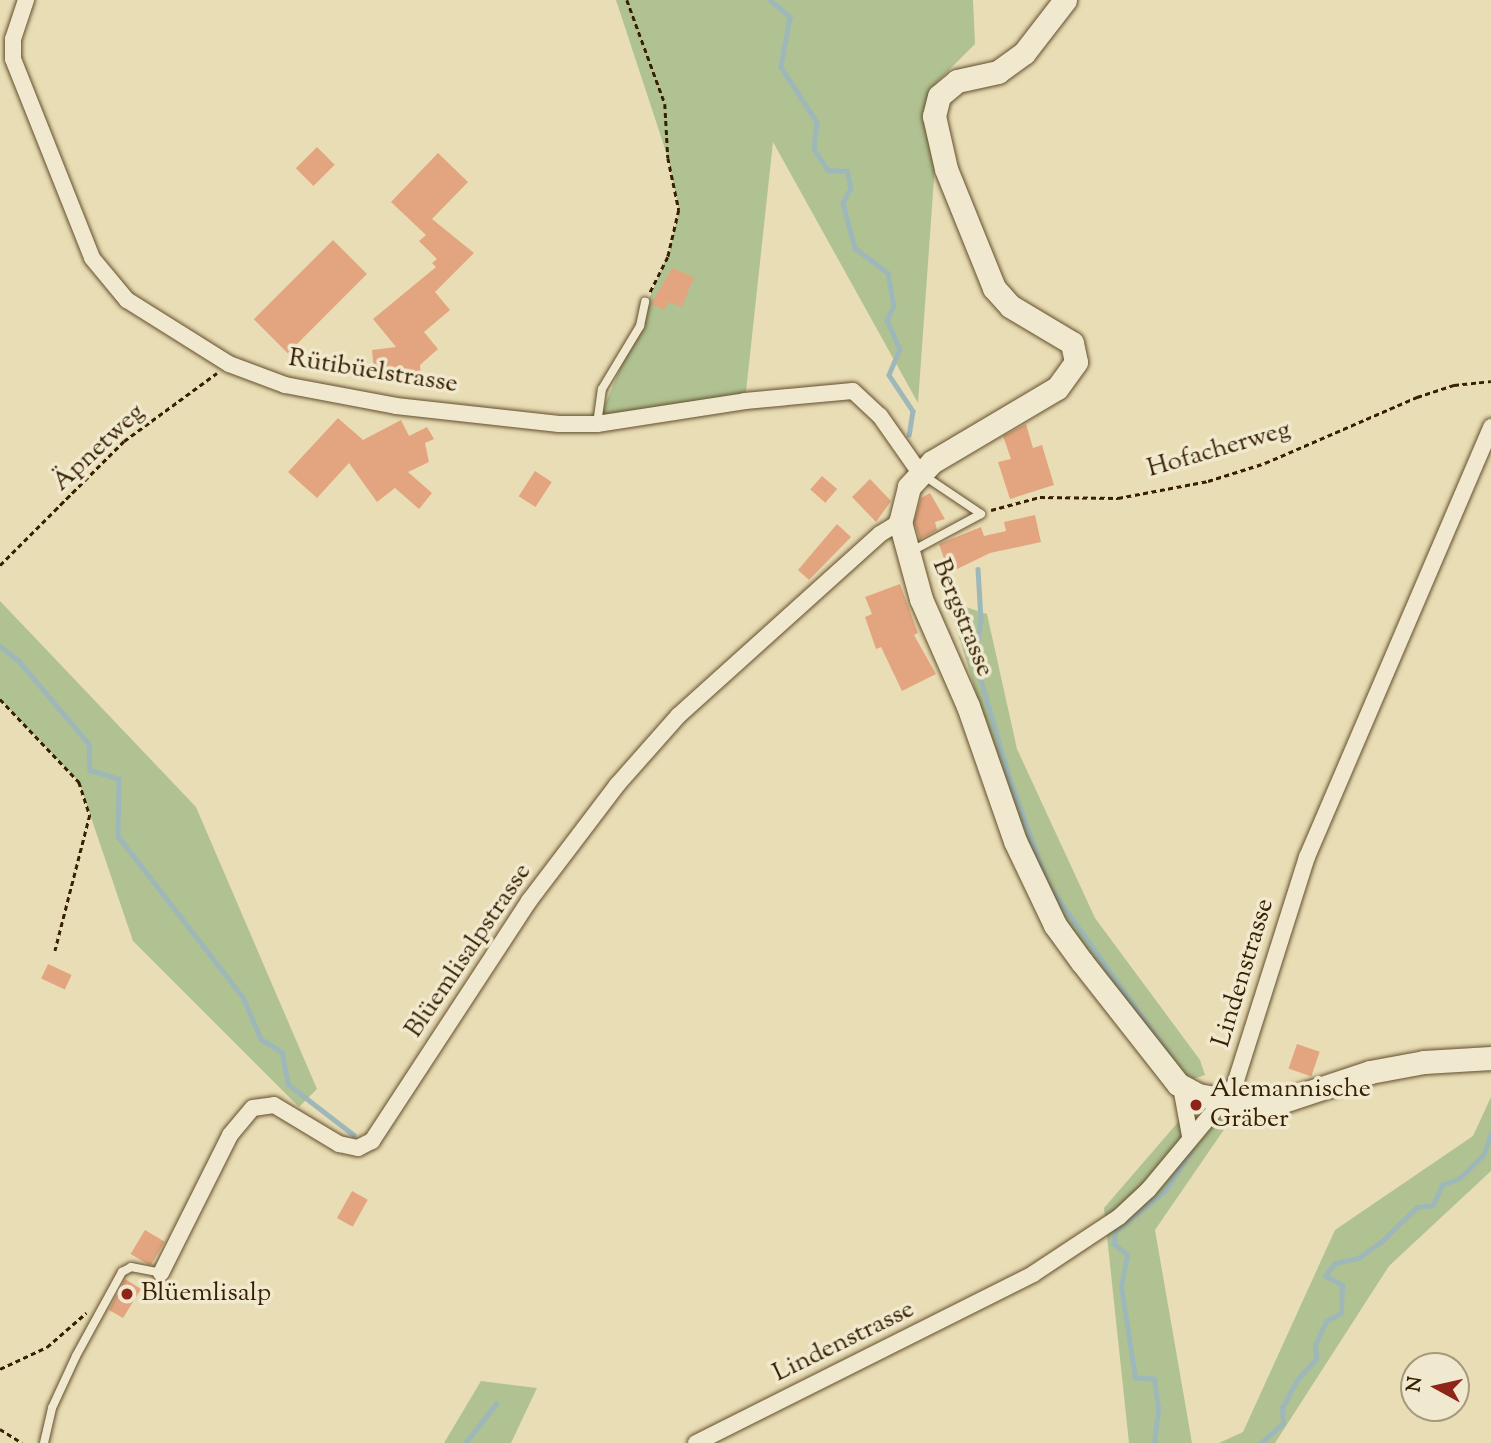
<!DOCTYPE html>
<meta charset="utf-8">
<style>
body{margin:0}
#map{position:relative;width:1491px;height:1443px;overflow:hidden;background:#e9ddb5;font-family:"Sorts Mill Goudy",serif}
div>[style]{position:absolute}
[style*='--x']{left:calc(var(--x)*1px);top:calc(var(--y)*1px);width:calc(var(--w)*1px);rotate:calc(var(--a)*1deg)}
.green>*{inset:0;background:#b0c292}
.stream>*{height:4.5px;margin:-2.25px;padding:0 2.25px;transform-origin:2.25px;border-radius:2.25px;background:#9eb8ba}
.building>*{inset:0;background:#e3a57f;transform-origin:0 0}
.path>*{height:2.5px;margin-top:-1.25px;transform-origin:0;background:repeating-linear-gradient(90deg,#362000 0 5px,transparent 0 8.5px)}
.roads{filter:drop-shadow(0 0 2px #634f2d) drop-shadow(0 0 2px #634f2d)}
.lane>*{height:8px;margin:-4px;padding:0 4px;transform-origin:4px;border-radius:4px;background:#f1e9cf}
.street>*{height:16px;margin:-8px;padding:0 8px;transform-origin:8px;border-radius:8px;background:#f1e9cf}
.secondary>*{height:23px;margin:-11.5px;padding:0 11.5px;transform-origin:11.5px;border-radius:11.5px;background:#f1e9cf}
.dots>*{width:19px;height:19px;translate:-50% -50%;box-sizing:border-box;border:4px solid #f1e9cf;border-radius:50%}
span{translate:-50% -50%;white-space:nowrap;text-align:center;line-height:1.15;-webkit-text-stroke:7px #f1e9cf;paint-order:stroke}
.street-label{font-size:26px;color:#362000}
.poi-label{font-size:26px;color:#362000}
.left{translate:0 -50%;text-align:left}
.north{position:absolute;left:1400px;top:1352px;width:70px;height:70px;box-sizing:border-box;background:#f1e9cf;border:2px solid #a6997c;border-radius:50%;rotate:278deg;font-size:19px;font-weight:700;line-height:28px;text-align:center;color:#362000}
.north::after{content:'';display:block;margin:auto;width:24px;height:32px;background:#8f2418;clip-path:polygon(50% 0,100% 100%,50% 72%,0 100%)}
</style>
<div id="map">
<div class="green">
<i style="clip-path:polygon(616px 0,973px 0,975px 44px,929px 90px,936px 151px,918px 403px,773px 142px,745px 401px,597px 424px,670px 249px,679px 210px,668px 158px)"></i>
<i style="clip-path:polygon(0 601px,196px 807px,317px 1089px,299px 1107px,133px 941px,79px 782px,0 699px)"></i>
<i style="clip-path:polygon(948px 601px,987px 614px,1017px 749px,1095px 918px,1200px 1060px,1205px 1075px,1178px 1084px,1082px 962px,1026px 857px)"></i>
<i style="clip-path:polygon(1491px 1097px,1491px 1171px,1389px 1266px,1275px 1443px,1219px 1443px,1243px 1432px,1335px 1230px,1473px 1136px)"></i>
<i style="clip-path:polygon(1192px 1106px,1234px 1115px,1155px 1230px,1192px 1443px,1129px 1443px,1104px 1208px)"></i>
<i style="clip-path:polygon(481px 1381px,537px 1388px,511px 1443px,444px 1443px)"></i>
</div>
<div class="stream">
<i style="--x:770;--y:0;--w:26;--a:40"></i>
<i style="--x:790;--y:17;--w:51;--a:100.2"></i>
<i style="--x:781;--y:67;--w:66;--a:56.8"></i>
<i style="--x:817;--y:122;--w:27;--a:96"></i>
<i style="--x:814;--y:149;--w:25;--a:56"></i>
<i style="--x:828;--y:170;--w:19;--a:3"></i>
<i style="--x:847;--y:171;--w:17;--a:77"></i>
<i style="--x:851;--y:188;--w:17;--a:118"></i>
<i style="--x:843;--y:203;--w:47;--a:75.1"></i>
<i style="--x:855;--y:248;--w:41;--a:37.1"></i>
<i style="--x:888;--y:273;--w:34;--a:80"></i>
<i style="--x:894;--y:306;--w:16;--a:117"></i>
<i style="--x:887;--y:320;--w:32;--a:66"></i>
<i style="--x:900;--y:349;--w:28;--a:113"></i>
<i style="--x:889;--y:375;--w:43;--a:56.3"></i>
<i style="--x:913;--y:411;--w:24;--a:99"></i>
<i style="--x:978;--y:569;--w:51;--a:86.6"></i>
<i style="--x:981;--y:620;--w:39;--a:99"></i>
<i style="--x:975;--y:659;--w:122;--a:73.8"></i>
<i style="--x:1009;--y:776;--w:114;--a:70.4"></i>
<i style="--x:1047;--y:883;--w:209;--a:54.6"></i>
<i style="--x:0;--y:646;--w:24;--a:38"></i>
<i style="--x:19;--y:661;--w:109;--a:49.9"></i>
<i style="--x:89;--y:744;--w:26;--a:88"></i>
<i style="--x:90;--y:770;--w:30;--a:17"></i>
<i style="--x:119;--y:779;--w:57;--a:91"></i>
<i style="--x:118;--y:836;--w:204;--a:52.2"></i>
<i style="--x:243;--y:997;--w:46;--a:66.8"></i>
<i style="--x:261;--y:1039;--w:25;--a:32"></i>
<i style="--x:282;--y:1052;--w:33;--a:79"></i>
<i style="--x:288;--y:1084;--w:83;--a:37.7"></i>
<i style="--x:465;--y:1443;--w:50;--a:-51.5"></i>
<i style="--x:1154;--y:1443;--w:35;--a:-83"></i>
<i style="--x:1158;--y:1408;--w:29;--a:-98"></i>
<i style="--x:1154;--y:1379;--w:19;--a:-177"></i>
<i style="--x:1135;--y:1378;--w:92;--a:-98.7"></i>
<i style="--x:1121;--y:1287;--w:33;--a:-79"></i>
<i style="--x:1127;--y:1255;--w:17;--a:-140"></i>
<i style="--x:1114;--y:1244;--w:13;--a:-86"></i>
<i style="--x:1115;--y:1231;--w:64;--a:-38.7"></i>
<i style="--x:1165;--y:1191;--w:50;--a:-57.3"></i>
<i style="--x:1261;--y:1443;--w:30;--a:-42"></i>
<i style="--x:1283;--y:1423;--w:15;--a:-94"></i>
<i style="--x:1282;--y:1408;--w:32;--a:-62"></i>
<i style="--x:1297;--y:1380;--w:28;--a:-48"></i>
<i style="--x:1316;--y:1359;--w:14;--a:-94"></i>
<i style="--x:1315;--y:1345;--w:26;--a:-65"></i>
<i style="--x:1326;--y:1321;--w:17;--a:-28"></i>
<i style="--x:1341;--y:1313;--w:28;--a:-88"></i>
<i style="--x:1342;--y:1285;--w:19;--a:-152"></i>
<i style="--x:1325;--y:1276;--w:16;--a:-52"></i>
<i style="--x:1335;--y:1263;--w:24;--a:-12"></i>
<i style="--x:1358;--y:1258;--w:28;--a:-35"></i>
<i style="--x:1381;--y:1242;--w:50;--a:-44.2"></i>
<i style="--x:1417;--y:1207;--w:16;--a:-7"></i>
<i style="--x:1433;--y:1205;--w:22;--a:-66"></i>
<i style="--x:1442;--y:1185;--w:19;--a:-21"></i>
<i style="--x:1460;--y:1178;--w:34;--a:-45"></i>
<i style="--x:1484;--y:1154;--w:22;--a:-72"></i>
</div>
<div class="building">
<i style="left:317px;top:147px;width:25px;height:30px;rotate:45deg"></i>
<i style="clip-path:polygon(438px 153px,468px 182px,432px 219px,474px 253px,435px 292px,450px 310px,424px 332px,438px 349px,420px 365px,421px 376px,375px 381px,372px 350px,396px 347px,373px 319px,436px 267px,432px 263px,437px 259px,419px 241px,426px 235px,391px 202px)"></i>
<i style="left:333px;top:240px;width:48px;height:112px;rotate:45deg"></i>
<i style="clip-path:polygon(672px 268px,694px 277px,682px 307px,668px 302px,665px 310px,651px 304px)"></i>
<i style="clip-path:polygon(338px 418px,363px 440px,401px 420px,409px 436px,427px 427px,434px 439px,425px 443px,429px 462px,408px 472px,432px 493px,419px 509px,395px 488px,377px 502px,349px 463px,317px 498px,288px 472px)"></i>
<i style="clip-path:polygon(1026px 424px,1033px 448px,1042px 445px,1054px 485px,1010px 499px,998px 462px,1011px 459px,1003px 436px)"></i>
<i style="left:535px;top:471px;width:20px;height:30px;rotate:33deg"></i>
<i style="left:822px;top:476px;width:20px;height:18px;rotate:41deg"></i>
<i style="clip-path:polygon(870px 479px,891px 501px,876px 522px,852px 497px)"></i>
<i style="clip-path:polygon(930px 493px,945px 519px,935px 522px,937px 530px,920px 539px,914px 522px,921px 498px)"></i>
<i style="clip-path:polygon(1035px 515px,1041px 542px,990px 553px,949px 573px,939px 544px,981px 527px,984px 536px,1006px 531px,1004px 522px)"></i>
<i style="clip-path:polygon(837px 524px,851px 537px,809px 580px,798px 570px)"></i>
<i style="clip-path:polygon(900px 584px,918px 633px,914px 635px,936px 674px,902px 691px,881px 647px,876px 649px,865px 617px,872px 614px,865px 597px)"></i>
<i style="left:48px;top:964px;width:26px;height:16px;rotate:25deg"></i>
<i style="left:1297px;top:1044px;width:24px;height:26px;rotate:19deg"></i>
<i style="left:352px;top:1191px;width:18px;height:31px;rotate:29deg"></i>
<i style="left:145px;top:1230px;width:23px;height:28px;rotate:31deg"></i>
<i style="clip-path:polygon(125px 1279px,141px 1289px,123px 1318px,109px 1310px)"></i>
</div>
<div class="path">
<i style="--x:627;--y:0;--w:111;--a:69.9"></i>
<i style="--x:665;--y:104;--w:54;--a:86.8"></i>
<i style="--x:668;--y:158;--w:53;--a:78.1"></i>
<i style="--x:679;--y:210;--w:48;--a:103.2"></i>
<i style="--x:668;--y:257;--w:40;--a:116.6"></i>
<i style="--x:991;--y:510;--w:51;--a:-14.9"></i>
<i style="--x:1040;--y:497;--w:78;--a:0.7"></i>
<i style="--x:1118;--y:498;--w:92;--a:-10.7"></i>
<i style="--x:1208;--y:481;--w:60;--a:-17.5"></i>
<i style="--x:1265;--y:463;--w:166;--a:-23.5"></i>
<i style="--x:1417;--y:397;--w:39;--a:-18"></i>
<i style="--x:1454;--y:385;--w:37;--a:-6"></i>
<i style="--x:0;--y:565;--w:175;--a:-45"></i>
<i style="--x:124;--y:441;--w:115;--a:-36.2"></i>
<i style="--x:0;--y:699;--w:115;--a:46.4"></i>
<i style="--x:79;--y:782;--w:35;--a:72"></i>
<i style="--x:90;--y:815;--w:140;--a:104.4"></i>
<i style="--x:0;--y:1369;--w:52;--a:-25.1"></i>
<i style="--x:47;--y:1347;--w:52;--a:-41.1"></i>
<i style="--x:0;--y:1429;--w:26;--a:32"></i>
</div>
<div class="roads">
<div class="lane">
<i style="--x:597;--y:424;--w:35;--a:-82"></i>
<i style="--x:602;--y:389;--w:74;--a:-58.9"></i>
<i style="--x:640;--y:326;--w:25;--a:-78"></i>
<i style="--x:923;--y:475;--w:70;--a:33.9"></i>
<i style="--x:912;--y:551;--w:78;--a:-28.2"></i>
<i style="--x:44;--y:1443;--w:36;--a:-77"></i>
<i style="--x:52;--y:1408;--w:57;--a:-65.2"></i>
<i style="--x:76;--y:1356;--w:96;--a:-61.3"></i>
<i style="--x:122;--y:1272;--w:10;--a:-29"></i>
<i style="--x:131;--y:1267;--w:31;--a:11"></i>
</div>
<div class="street">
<i style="--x:26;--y:0;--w:41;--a:108.4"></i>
<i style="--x:13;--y:39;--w:20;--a:90"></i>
<i style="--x:13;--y:59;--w:214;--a:68.3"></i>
<i style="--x:92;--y:258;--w:55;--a:50.2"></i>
<i style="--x:127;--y:300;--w:120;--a:32.1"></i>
<i style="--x:229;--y:364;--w:60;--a:20.6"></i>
<i style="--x:285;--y:385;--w:113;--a:10.7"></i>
<i style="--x:396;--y:406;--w:164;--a:6.3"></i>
<i style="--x:559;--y:424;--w:38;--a:0"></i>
<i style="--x:597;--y:424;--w:150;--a:-8.8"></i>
<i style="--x:745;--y:401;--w:108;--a:-5.3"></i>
<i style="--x:853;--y:391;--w:37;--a:43"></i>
<i style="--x:880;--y:416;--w:70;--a:54.9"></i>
<i style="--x:1181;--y:1087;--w:50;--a:79.6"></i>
<i style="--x:161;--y:1273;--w:154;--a:-63.4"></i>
<i style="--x:230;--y:1135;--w:35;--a:-50"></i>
<i style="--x:253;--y:1108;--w:21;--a:-8"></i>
<i style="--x:274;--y:1105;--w:76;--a:31"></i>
<i style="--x:339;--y:1144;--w:19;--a:12"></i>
<i style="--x:358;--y:1148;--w:16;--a:-27"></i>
<i style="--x:372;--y:1141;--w:287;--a:-56.8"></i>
<i style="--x:529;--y:901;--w:146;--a:-52.8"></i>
<i style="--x:617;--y:785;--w:92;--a:-48.5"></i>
<i style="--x:678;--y:716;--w:272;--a:-42"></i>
<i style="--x:880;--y:534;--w:23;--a:-31"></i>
<i style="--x:696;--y:1443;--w:377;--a:-26.6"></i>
<i style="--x:1033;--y:1274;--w:103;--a:-33.5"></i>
<i style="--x:1119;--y:1217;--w:41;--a:-43"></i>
<i style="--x:1149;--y:1189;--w:133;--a:-50.2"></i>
<i style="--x:1234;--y:1087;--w:241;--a:-72.4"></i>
<i style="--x:1307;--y:857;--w:468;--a:-66.8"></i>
</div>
<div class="secondary">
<i style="--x:1065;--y:0;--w:67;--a:127.7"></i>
<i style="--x:1024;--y:53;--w:32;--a:144"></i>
<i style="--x:998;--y:72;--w:42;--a:167.6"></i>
<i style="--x:957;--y:81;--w:23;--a:140"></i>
<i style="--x:939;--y:96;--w:21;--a:104"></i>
<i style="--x:934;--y:116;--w:54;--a:77.2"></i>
<i style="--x:946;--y:169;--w:128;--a:68"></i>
<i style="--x:994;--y:288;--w:24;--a:48"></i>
<i style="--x:1010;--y:306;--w:72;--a:30.8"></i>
<i style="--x:1072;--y:343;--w:19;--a:78"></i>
<i style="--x:1076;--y:362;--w:32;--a:126"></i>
<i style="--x:1057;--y:388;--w:145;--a:149.4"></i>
<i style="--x:932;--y:462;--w:34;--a:133"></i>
<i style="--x:909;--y:487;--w:36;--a:104"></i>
<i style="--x:900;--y:522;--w:80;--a:74.7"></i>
<i style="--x:921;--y:599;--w:117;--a:66.3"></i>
<i style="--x:968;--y:706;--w:143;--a:70.8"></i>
<i style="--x:1015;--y:841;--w:93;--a:64.5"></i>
<i style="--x:1055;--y:925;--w:46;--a:53.9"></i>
<i style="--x:1082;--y:962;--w:155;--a:51.8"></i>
<i style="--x:1178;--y:1084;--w:23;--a:29"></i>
<i style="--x:1198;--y:1095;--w:68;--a:10.2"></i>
<i style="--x:1265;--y:1107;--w:111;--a:-18.4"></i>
<i style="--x:1370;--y:1072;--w:55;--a:-10.5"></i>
<i style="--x:1424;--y:1062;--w:67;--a:-3.4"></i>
</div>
</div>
<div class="dots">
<i style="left:1196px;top:1105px;background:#8f2418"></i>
<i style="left:127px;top:1294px;background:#8f2418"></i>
</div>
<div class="street-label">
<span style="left:373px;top:372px;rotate:9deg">Rütibüelstrasse</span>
<span style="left:99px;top:448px;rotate:-43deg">Äpnetweg</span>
<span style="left:1219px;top:450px;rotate:-16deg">Hofacherweg</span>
<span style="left:962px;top:618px;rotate:68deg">Bergstrasse</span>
<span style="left:469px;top:951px;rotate:-56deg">Blüemlisalpstrasse</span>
<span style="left:1244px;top:973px;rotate:-73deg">Lindenstrasse</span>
<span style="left:844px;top:1342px;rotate:-26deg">Lindenstrasse</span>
</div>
<div class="poi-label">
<span class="left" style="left:1210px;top:1105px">Alemannische<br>Gräber</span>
<span class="left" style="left:141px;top:1294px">Blüemlisalp</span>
</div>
<div class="north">N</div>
</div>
